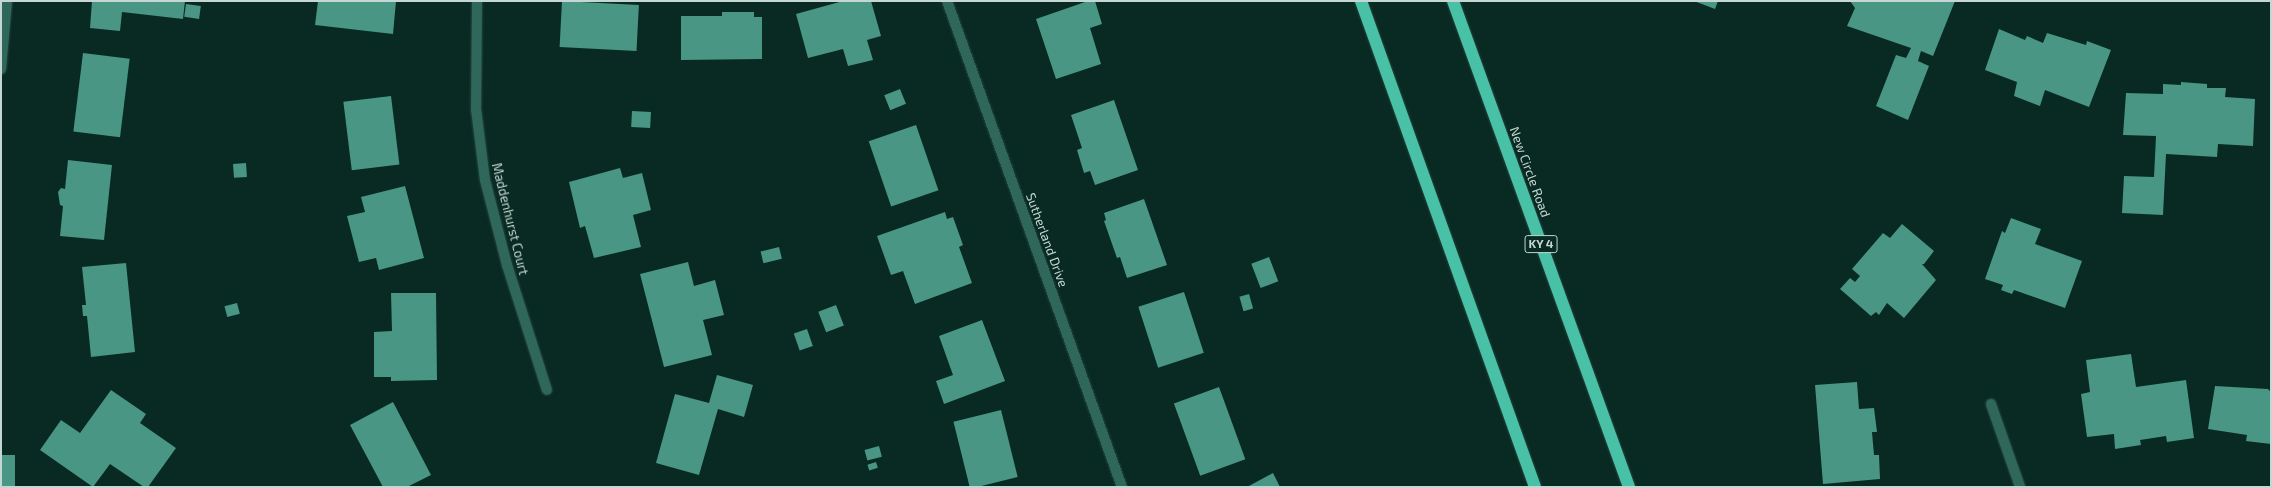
<!DOCTYPE html>
<style>
body{margin:0}
#map{position:relative;width:2272px;height:488px;overflow:hidden;background:#082a22;font-family:"Exo 2",sans-serif}
div>[style]{position:absolute}
[style*='--x']{left:calc(var(--x)*1px);top:calc(var(--y)*1px);width:calc(var(--w)*1px);rotate:calc(var(--a)*1deg)}
.building>*{inset:0;background:#489683;transform-origin:0 0}
.roads{filter:drop-shadow(0 0 1px #26463e) drop-shadow(0 0 1px #26463e)}
.minor>*{height:10px;margin:-5px;padding:0 5px;transform-origin:5px;border-radius:5px;background:#2f685a}
.motorway>*{height:12px;margin:-6px;padding:0 6px;transform-origin:6px;border-radius:6px;background:#49c1a6}
span{translate:-50% -50%;white-space:nowrap;text-align:center;line-height:1.15;-webkit-text-stroke:4px #082a22;paint-order:stroke}
.shield-label span{padding:1px 3px;background:#082a22;border:1px solid;border-radius:3px;-webkit-text-stroke-width:0}
.shield-label{font-size:12px;color:#c5d7d2;font-weight:700}
.street-label{font-size:13px;color:#c5d7d2}
.frame{position:absolute;inset:0;border:2px solid #c5d7d2;pointer-events:none}
</style>
<div id="map">
<div class="building">
<i style="clip-path:polygon(92px 1px,185px 1px,183px 19px,122px 12px,120px 31px,90px 28px)"></i>
<i style="clip-path:polygon(318px 1px,396px 1px,393px 34px,315px 25px)"></i>
<i style="left:562px;top:1px;width:77px;height:46px;rotate:3deg"></i>
<i style="clip-path:polygon(843px 1px,871px 1px,881px 36px,867px 40px,873px 60px,848px 66px,843px 49px,808px 58px,796px 14px)"></i>
<i style="clip-path:polygon(1088px 1px,1095px 1px,1102px 24px,1090px 28px,1101px 64px,1056px 79px,1036px 19px)"></i>
<i style="clip-path:polygon(1694px 1px,1718px 1px,1715px 9px)"></i>
<i style="clip-path:polygon(1850px 1px,1955px 1px,1933px 56px,1921px 51px,1918px 61px,1929px 66px,1908px 120px,1876px 106px,1896px 55px,1906px 58px,1911px 48px,1847px 26px,1855px 8px)"></i>
<i style="left:186px;top:4px;width:15px;height:13px;rotate:8deg"></i>
<i style="clip-path:polygon(722px 12px,754px 12px,754px 17px,762px 17px,762px 59px,681px 60px,681px 16px,722px 16px)"></i>
<i style="clip-path:polygon(1999px 29px,2025px 40px,2027px 36px,2043px 43px,2047px 33px,2086px 45px,2087px 41px,2111px 50px,2089px 107px,2045px 90px,2040px 106px,2014px 96px,2017px 82px,1985px 70px)"></i>
<i style="left:83px;top:53px;width:47px;height:79px;rotate:7deg"></i>
<i style="clip-path:polygon(2181px 82px,2207px 84px,2207px 88px,2226px 88px,2225px 97px,2255px 99px,2253px 146px,2218px 144px,2217px 157px,2166px 154px,2163px 215px,2122px 213px,2124px 176px,2154px 177px,2156px 136px,2123px 135px,2126px 93px,2163px 94px,2163px 84px,2181px 85px)"></i>
<i style="left:900px;top:89px;width:16px;height:17px;rotate:68deg"></i>
<i style="left:391px;top:96px;width:69px;height:48px;rotate:83deg"></i>
<i style="clip-path:polygon(1114px 100px,1138px 170px,1095px 185px,1090px 171px,1084px 173px,1077px 150px,1082px 148px,1071px 115px)"></i>
<i style="left:632px;top:111px;width:19px;height:16px;rotate:3deg"></i>
<i style="left:916px;top:125px;width:69px;height:50px;rotate:71deg"></i>
<i style="clip-path:polygon(68px 160px,112px 165px,104px 240px,60px 236px,63px 206px,60px 205px,58px 192px,61px 188px,65px 189px)"></i>
<i style="left:246px;top:163px;width:14px;height:13px;rotate:86deg"></i>
<i style="clip-path:polygon(620px 168px,623px 178px,642px 173px,651px 210px,633px 215px,641px 247px,594px 258px,585px 226px,580px 228px,569px 182px)"></i>
<i style="clip-path:polygon(405px 186px,424px 258px,379px 270px,376px 258px,359px 262px,347px 216px,365px 212px,361px 197px)"></i>
<i style="clip-path:polygon(1144px 199px,1167px 265px,1127px 278px,1120px 257px,1117px 258px,1104px 221px,1106px 220px,1104px 213px)"></i>
<i style="clip-path:polygon(945px 212px,947px 219px,953px 217px,963px 245px,959px 247px,972px 283px,915px 304px,903px 271px,891px 275px,877px 236px)"></i>
<i style="clip-path:polygon(2011px 218px,2041px 229px,2035px 244px,2082px 261px,2065px 308px,2014px 290px,2012px 294px,2001px 290px,2003px 285px,1985px 279px,2002px 231px,2005px 233px)"></i>
<i style="clip-path:polygon(1902px 224px,1934px 251px,1924px 264px,1922px 264px,1936px 280px,1904px 318px,1887px 303px,1879px 315px,1876px 312px,1871px 316px,1840px 289px,1850px 278px,1855px 282px,1860px 276px,1852px 269px,1883px 233px,1890px 238px)"></i>
<i style="left:779px;top:247px;width:12px;height:19px;rotate:76deg"></i>
<i style="left:1269px;top:257px;width:26px;height:19px;rotate:69deg"></i>
<i style="clip-path:polygon(688px 262px,694px 286px,715px 280px,724px 315px,703px 320px,712px 355px,664px 367px,640px 274px)"></i>
<i style="clip-path:polygon(126px 263px,135px 352px,91px 357px,87px 316px,83px 316px,82px 305px,86px 305px,82px 267px)"></i>
<i style="left:1184px;top:292px;width:64px;height:48px;rotate:72deg"></i>
<i style="clip-path:polygon(391px 293px,436px 293px,437px 380px,391px 381px,391px 377px,374px 377px,374px 332px,392px 331px)"></i>
<i style="left:1249px;top:294px;width:15px;height:10px;rotate:74deg"></i>
<i style="left:237px;top:303px;width:11px;height:13px;rotate:75deg"></i>
<i style="left:836px;top:305px;width:22px;height:19px;rotate:69deg"></i>
<i style="clip-path:polygon(982px 320px,1005px 381px,944px 404px,936px 381px,953px 375px,939px 336px)"></i>
<i style="left:807px;top:329px;width:18px;height:14px;rotate:71deg"></i>
<i style="clip-path:polygon(2131px 354px,2136px 387px,2186px 380px,2194px 438px,2167px 442px,2166px 436px,2140px 440px,2141px 445px,2115px 449px,2114px 434px,2087px 437px,2081px 394px,2090px 392px,2086px 360px)"></i>
<i style="clip-path:polygon(717px 375px,753px 385px,744px 417px,718px 409px,699px 475px,656px 463px,675px 394px,709px 403px)"></i>
<i style="clip-path:polygon(1857px 382px,1859px 409px,1874px 408px,1877px 432px,1872px 432px,1874px 455px,1879px 455px,1880px 479px,1823px 484px,1815px 385px)"></i>
<i style="clip-path:polygon(2215px 386px,2268px 389px,2271px 392px,2271px 444px,2246px 441px,2247px 435px,2208px 429px)"></i>
<i style="left:1219px;top:387px;width:77px;height:48px;rotate:70deg"></i>
<i style="clip-path:polygon(111px 390px,146px 414px,140px 423px,176px 448px,148px 487px,144px 487px,110px 464px,93px 487px,40px 450px,61px 420px,80px 433px)"></i>
<i style="clip-path:polygon(393px 402px,431px 475px,407px 487px,383px 487px,350px 425px)"></i>
<i style="left:1001px;top:410px;width:69px;height:49px;rotate:76deg"></i>
<i style="left:879px;top:446px;width:11px;height:15px;rotate:75deg"></i>
<i style="left:1px;top:455px;width:14px;height:32px"></i>
<i style="left:876px;top:462px;width:6px;height:9px;rotate:72deg"></i>
<i style="clip-path:polygon(1273px 473px,1280px 487px,1247px 487px)"></i>
</div>
<div class="roads">
<div class="minor">
<i style="--x:477;--y:1;--w:108;--a:90.5"></i>
<i style="--x:476;--y:109;--w:72;--a:82.8"></i>
<i style="--x:485;--y:180;--w:88;--a:75.5"></i>
<i style="--x:507;--y:265;--w:131;--a:72.3"></i>
<i style="--x:947;--y:1;--w:517;--a:70.2"></i>
<i style="--x:1;--y:69;--w:68;--a:-85"></i>
<i style="--x:1991;--y:404;--w:88;--a:70.7"></i>
</div>
<div class="motorway">
<i style="--x:1361;--y:1;--w:516;--a:70.3"></i>
<i style="--x:1453;--y:1;--w:517;--a:70.09"></i>
</div>
</div>
<div class="shield-label">
<span style="left:1541px;top:244px">KY 4</span>
</div>
<div class="street-label">
<span style="left:1530px;top:172px;rotate:70deg">New Circle Road</span>
<span style="left:510px;top:219px;rotate:76deg">Maddenhurst Court</span>
<span style="left:1047px;top:240px;rotate:70deg">Sutherland Drive</span>
</div>
<div class="frame"></div>
</div>
